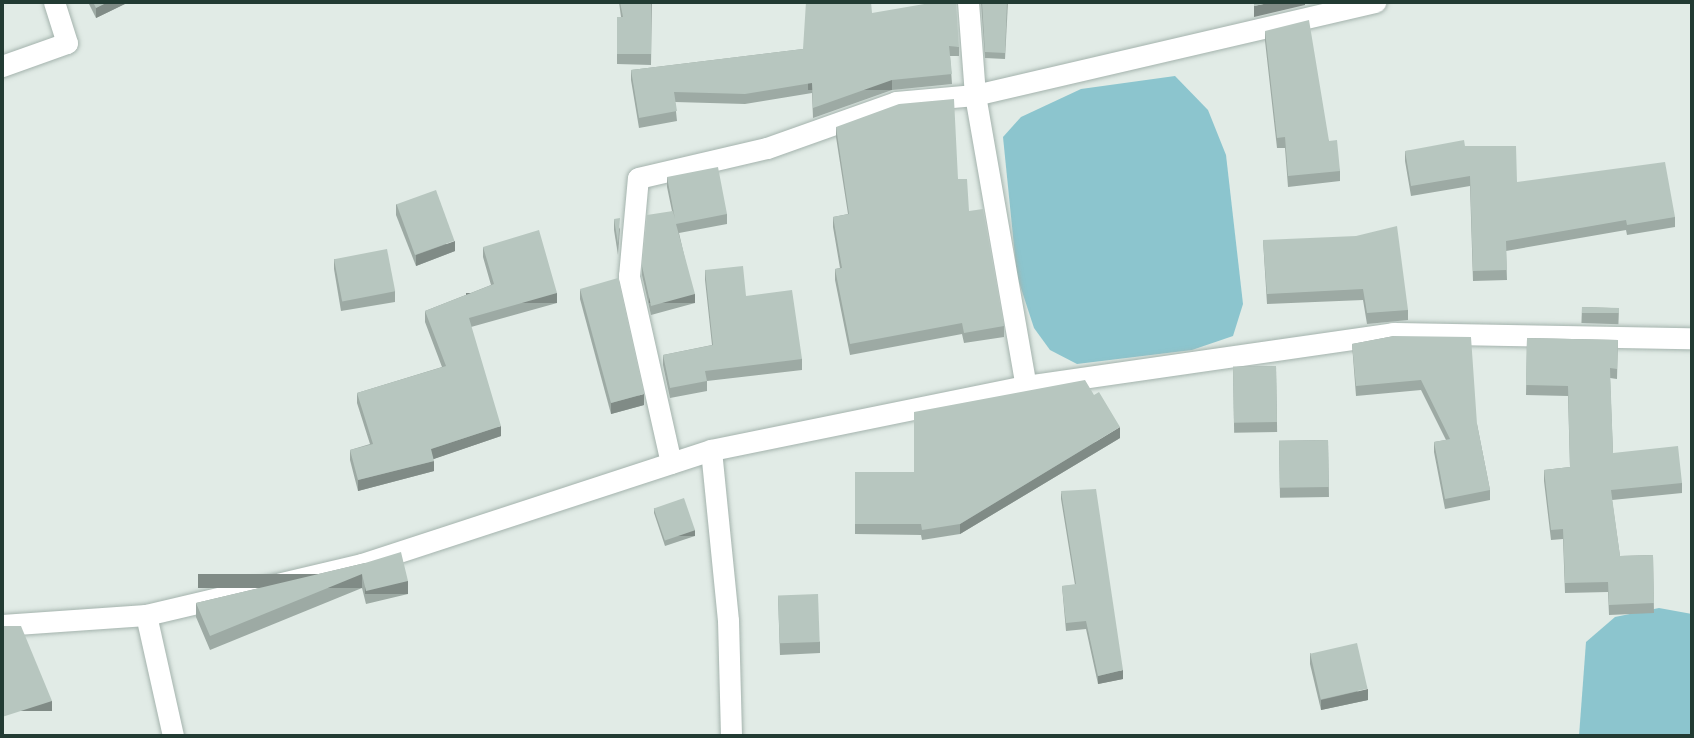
<!DOCTYPE html>
<style>
body{margin:0}
#map{position:relative;width:1694px;height:738px;overflow:hidden;background:#e1ebe6;font-family:"Alegreya Sans",sans-serif}
div>[style]{position:absolute}
[style*='--x']{left:calc(var(--x)*1px);top:calc(var(--y)*1px);width:calc(var(--w)*1px);rotate:calc(var(--a)*1deg)}
.water>*{inset:0;background:#8cc5ce}
.roads{filter:drop-shadow(0 0 2px #a4b3ad) drop-shadow(0 0 2px #a4b3ad)}
.minor>*{height:21px;margin:-10.5px;padding:0 10.5px;transform-origin:10.5px;border-radius:10.5px;background:#fff}
.wall>*{inset:0;background:#9daaa4;transform-origin:0 0}
.shaded-wall>*{inset:0;background:#808b86;transform-origin:0 0}
.building>*{inset:0;background:#b7c6bf;transform-origin:0 0}
span{translate:-50% -50%;white-space:nowrap;text-align:center;line-height:1.15;-webkit-text-stroke:5px #f1f8f4;paint-order:stroke}
.frame{position:absolute;inset:0;border:4px solid #223b33;pointer-events:none}
</style>
<div id="map">
<div class="water">
<i style="clip-path:polygon(1175px 76px,1208px 110px,1226px 155px,1243px 304px,1233px 336px,1192px 350px,1077px 364px,1050px 350px,1034px 328px,1017px 276px,1003px 137px,1021px 117px,1081px 89px)"></i>
<i style="clip-path:polygon(1659px 608px,1692px 614px,1692px 736px,1579px 736px,1586px 642px,1615px 617px)"></i>
</div>
<div class="roads">
<div class="minor">
<i style="--x:968;--y:2;--w:93;--a:85.7"></i>
<i style="--x:975;--y:95;--w:295;--a:80.1"></i>
<i style="--x:2;--y:66;--w:69;--a:-19.5"></i>
<i style="--x:67;--y:43;--w:43;--a:-107.6"></i>
<i style="--x:711;--y:450;--w:171;--a:84.3"></i>
<i style="--x:728;--y:620;--w:116;--a:88.5"></i>
<i style="--x:671;--y:463;--w:192;--a:-102.7"></i>
<i style="--x:629;--y:276;--w:98;--a:-84.8"></i>
<i style="--x:638;--y:178;--w:132;--a:-13.1"></i>
<i style="--x:767;--y:148;--w:137;--a:-19.6"></i>
<i style="--x:896;--y:102;--w:79;--a:-5.1"></i>
<i style="--x:975;--y:95;--w:411;--a:-13.1"></i>
<i style="--x:146;--y:615;--w:124;--a:77.4"></i>
<i style="--x:2;--y:625;--w:144;--a:-4"></i>
<i style="--x:146;--y:615;--w:222;--a:-13.3"></i>
<i style="--x:362;--y:564;--w:367;--a:-18.1"></i>
<i style="--x:711;--y:450;--w:321;--a:-11.5"></i>
<i style="--x:1026;--y:386;--w:371;--a:-8.2"></i>
<i style="--x:1393;--y:333;--w:299;--a:1"></i>
</div>
</div>
<div class="wall">
<i style="clip-path:polygon(88px 2px,129px 2px,96px 18px)"></i>
<i style="clip-path:polygon(619px 2px,652px 2px,651px 65px,617px 64px,617px 17px,621px 17px)"></i>
<i style="clip-path:polygon(981px 2px,1008px 2px,1005px 59px,985px 58px)"></i>
<i style="clip-path:polygon(872px 13px,959px 47px,959px 56px,950px 56px,952px 84px,892px 90px,813px 118px,812px 93px,745px 104px,675px 102px,677px 121px,639px 128px,631px 80px,631px 70px,803px 49px)"></i>
<i style="clip-path:polygon(1265px 31px,1329px 141px,1340px 171px,1340px 181px,1288px 187px,1285px 148px,1277px 148px,1265px 41px)"></i>
<i style="clip-path:polygon(836px 127px,958px 179px,1004px 326px,1004px 337px,964px 343px,962px 334px,850px 355px,835px 280px,835px 269px,840px 268px,833px 227px,833px 217px,848px 214px,836px 137px)"></i>
<i style="clip-path:polygon(1465px 146px,1517px 182px,1675px 217px,1675px 227px,1627px 235px,1626px 230px,1506px 251px,1507px 280px,1473px 281px,1470px 186px,1411px 196px,1405px 161px,1405px 151px)"></i>
<i style="clip-path:polygon(667px 177px,727px 214px,727px 224px,679px 233px,695px 303px,651px 315px,642px 275px,642px 266px,672px 211px,667px 187px)"></i>
<i style="clip-path:polygon(396px 204px,455px 251px,416px 266px,396px 215px)"></i>
<i style="clip-path:polygon(614px 219px,620px 229px,618px 255px,614px 230px)"></i>
<i style="clip-path:polygon(1263px 240px,1408px 310px,1408px 320px,1367px 324px,1363px 300px,1267px 304px)"></i>
<i style="clip-path:polygon(483px 247px,557px 303px,471px 327px,501px 436px,433px 459px,434px 471px,358px 491px,350px 460px,350px 450px,370px 444px,357px 403px,357px 393px,442px 367px,425px 322px,425px 311px,491px 285px,483px 257px)"></i>
<i style="clip-path:polygon(334px 259px,395px 291px,395px 302px,341px 311px,334px 269px)"></i>
<i style="clip-path:polygon(705px 270px,746px 296px,802px 359px,802px 370px,707px 381px,707px 391px,670px 398px,663px 365px,663px 355px,712px 345px,705px 280px)"></i>
<i style="clip-path:polygon(580px 289px,644px 405px,611px 414px,580px 299px)"></i>
<i style="left:1582px;top:307px;width:37px;height:16px;rotate:2deg"></i>
<i style="clip-path:polygon(1394px 336px,1477px 424px,1490px 490px,1490px 500px,1445px 509px,1434px 452px,1434px 442px,1446px 440px,1421px 390px,1356px 396px,1352px 344px)"></i>
<i style="clip-path:polygon(1527px 338px,1618px 340px,1617px 379px,1610px 378px,1613px 453px,1682px 483px,1682px 493px,1612px 500px,1620px 556px,1653px 555px,1654px 613px,1609px 615px,1608px 592px,1565px 593px,1563px 539px,1551px 540px,1544px 481px,1544px 470px,1570px 467px,1568px 396px,1526px 395px)"></i>
<i style="left:1276px;top:366px;width:66px;height:43px;rotate:89deg"></i>
<i style="clip-path:polygon(1120px 438px,960px 534px,922px 540px,921px 535px,855px 534px,855px 472px,914px 472px)"></i>
<i style="left:1328px;top:440px;width:57px;height:49px;rotate:89deg"></i>
<i style="clip-path:polygon(1061px 491px,1123px 679px,1098px 684px,1086px 629px,1066px 631px,1062px 586px,1075px 585px,1061px 499px)"></i>
<i style="clip-path:polygon(654px 508px,695px 536px,665px 546px,654px 513px)"></i>
<i style="clip-path:polygon(365px 563px,408px 594px,366px 604px,362px 588px,210px 650px,196px 617px,196px 603px)"></i>
<i style="clip-path:polygon(778px 596px,820px 642px,820px 653px,780px 655px)"></i>
<i style="clip-path:polygon(1310px 653px,1368px 700px,1321px 710px,1310px 664px)"></i>
</div>
<div class="shaded-wall">
<i style="clip-path:polygon(108px 2px,129px 2px,96px 18px,96px 8px)"></i>
<i style="clip-path:polygon(1273px 2px,1305px 2px,1305px 5px,1254px 17px,1254px 6px)"></i>
<i style="left:892px;top:80px;width:10px;height:84px;rotate:90deg"></i>
<i style="clip-path:polygon(455px 241px,455px 251px,416px 266px,416px 255px)"></i>
<i style="left:557px;top:293px;width:10px;height:91px;rotate:90deg"></i>
<i style="left:695px;top:294px;width:9px;height:46px;rotate:90deg"></i>
<i style="clip-path:polygon(644px 394px,644px 405px,611px 414px,611px 403px)"></i>
<i style="clip-path:polygon(501px 426px,501px 436px,431px 460px,431px 449px)"></i>
<i style="clip-path:polygon(1120px 427px,1120px 438px,960px 534px,960px 524px)"></i>
<i style="clip-path:polygon(434px 461px,434px 471px,358px 491px,358px 480px)"></i>
<i style="left:695px;top:530px;width:6px;height:32px;rotate:90deg"></i>
<i style="left:362px;top:574px;width:14px;height:164px;rotate:90deg"></i>
<i style="left:408px;top:581px;width:13px;height:43px;rotate:90deg"></i>
<i style="clip-path:polygon(1123px 670px,1123px 679px,1098px 684px,1098px 676px)"></i>
<i style="clip-path:polygon(1368px 689px,1368px 700px,1321px 710px,1321px 700px)"></i>
<i style="left:52px;top:701px;width:10px;height:52px;rotate:90deg"></i>
</div>
<div class="building">
<i style="clip-path:polygon(93px 2px,108px 2px,96px 8px)"></i>
<i style="clip-path:polygon(620px 2px,651px 2px,651px 54px,617px 54px,617px 17px,623px 17px)"></i>
<i style="clip-path:polygon(806px 2px,871px 2px,872px 13px,936px 2px,956px 2px,959px 47px,949px 46px,952px 74px,892px 80px,813px 108px,812px 83px,745px 94px,674px 92px,677px 111px,639px 118px,631px 70px,803px 49px)"></i>
<i style="clip-path:polygon(982px 2px,1007px 2px,1005px 53px,985px 52px)"></i>
<i style="clip-path:polygon(1254px 2px,1273px 2px,1254px 6px)"></i>
<i style="clip-path:polygon(1309px 20px,1329px 141px,1337px 140px,1340px 171px,1288px 176px,1285px 137px,1277px 138px,1265px 31px)"></i>
<i style="clip-path:polygon(954px 99px,958px 179px,967px 179px,969px 211px,983px 209px,1004px 326px,964px 333px,962px 323px,850px 344px,835px 269px,842px 268px,833px 217px,849px 214px,836px 127px,899px 104px)"></i>
<i style="clip-path:polygon(1464px 140px,1465px 146px,1516px 146px,1517px 182px,1665px 162px,1675px 217px,1627px 225px,1626px 220px,1506px 241px,1507px 270px,1473px 271px,1470px 176px,1411px 186px,1405px 151px)"></i>
<i style="clip-path:polygon(718px 167px,727px 214px,676px 224px,695px 294px,651px 306px,642px 266px,647px 215px,673px 211px,675px 219px,667px 177px)"></i>
<i style="left:436px;top:190px;width:54px;height:42px;rotate:70deg"></i>
<i style="clip-path:polygon(620px 218px,618px 244px,614px 219px)"></i>
<i style="clip-path:polygon(1397px 226px,1408px 310px,1367px 313px,1363px 289px,1267px 294px,1263px 240px,1356px 236px)"></i>
<i style="clip-path:polygon(539px 230px,557px 293px,469px 318px,501px 426px,431px 449px,434px 461px,358px 480px,350px 450px,373px 444px,357px 393px,446px 366px,425px 311px,494px 284px,483px 247px)"></i>
<i style="left:387px;top:249px;width:43px;height:54px;rotate:79deg"></i>
<i style="clip-path:polygon(743px 266px,746px 296px,792px 290px,802px 359px,705px 371px,707px 381px,670px 388px,663px 355px,713px 345px,705px 270px)"></i>
<i style="clip-path:polygon(618px 278px,644px 394px,611px 403px,580px 289px)"></i>
<i style="clip-path:polygon(1582px 307px,1619px 308px,1619px 313px,1582px 313px)"></i>
<i style="clip-path:polygon(1394px 336px,1471px 337px,1477px 424px,1490px 490px,1445px 499px,1434px 442px,1450px 439px,1421px 380px,1356px 386px,1352px 344px)"></i>
<i style="clip-path:polygon(1527px 338px,1618px 340px,1617px 369px,1610px 368px,1613px 453px,1678px 446px,1682px 483px,1611px 490px,1620px 556px,1653px 555px,1654px 603px,1609px 605px,1608px 582px,1565px 583px,1563px 529px,1551px 530px,1544px 470px,1570px 467px,1568px 386px,1526px 385px)"></i>
<i style="left:1276px;top:366px;width:56px;height:43px;rotate:89deg"></i>
<i style="clip-path:polygon(1085px 380px,1094px 395px,1099px 392px,1120px 427px,960px 524px,922px 530px,921px 524px,855px 524px,855px 472px,914px 472px,914px 412px)"></i>
<i style="left:1328px;top:440px;width:47px;height:49px;rotate:89deg"></i>
<i style="clip-path:polygon(1096px 489px,1123px 670px,1098px 676px,1086px 621px,1066px 623px,1062px 586px,1076px 584px,1061px 491px)"></i>
<i style="left:684px;top:498px;width:34px;height:32px;rotate:71deg"></i>
<i style="clip-path:polygon(401px 552px,408px 581px,366px 591px,362px 574px,210px 636px,196px 603px,365px 563px)"></i>
<i style="left:818px;top:594px;width:48px;height:40px;rotate:88deg"></i>
<i style="clip-path:polygon(2px 626px,21px 626px,52px 701px,2px 717px)"></i>
<i style="left:1357px;top:643px;width:47px;height:48px;rotate:77deg"></i>
</div>
<div class="frame"></div>
</div>
